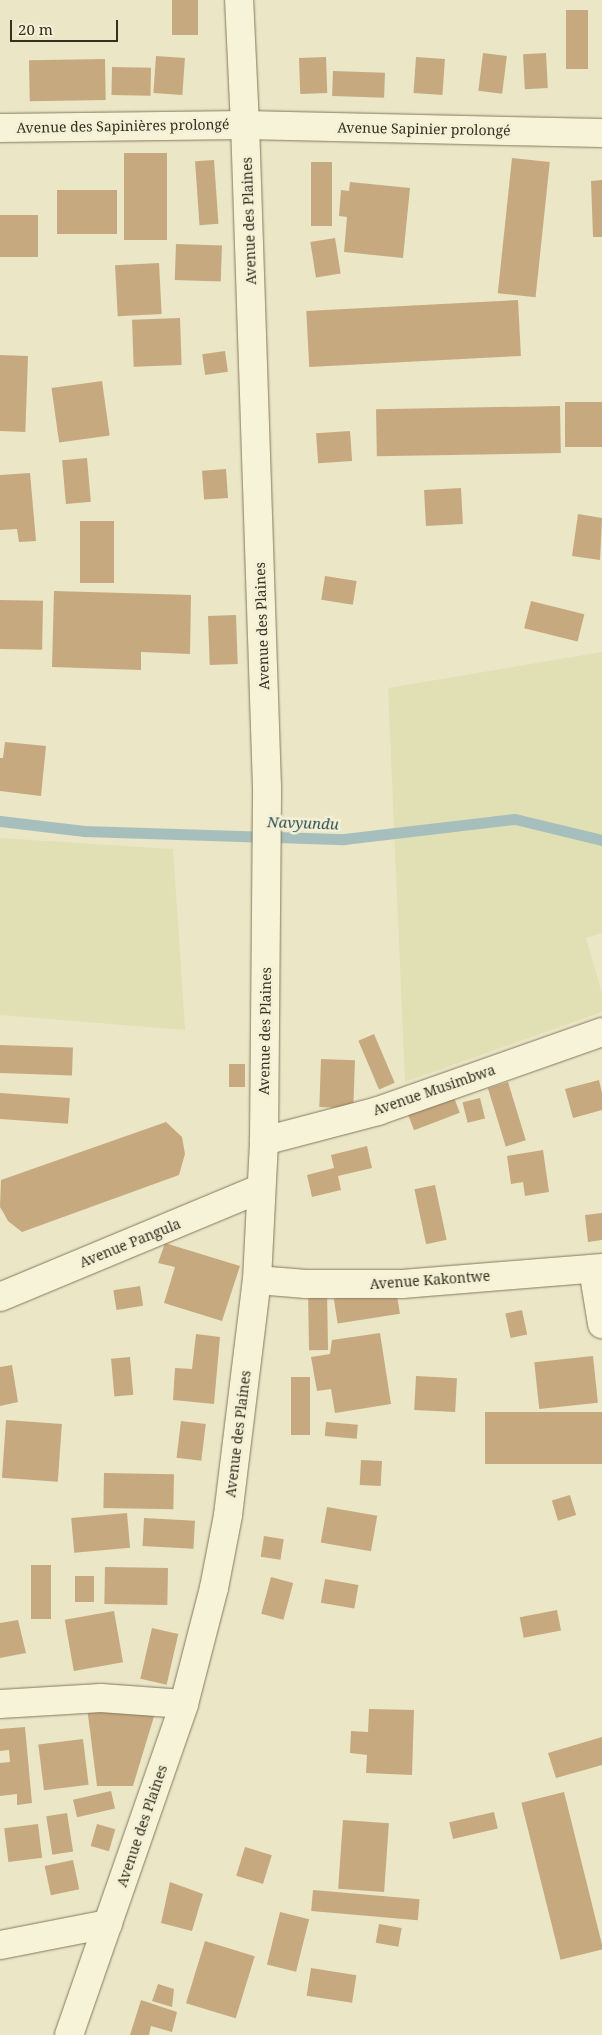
<!DOCTYPE html>
<meta charset="utf-8">
<style>
body{margin:0}
#map{position:relative;width:602px;height:2035px;overflow:hidden;background:#ebe6c6;font-family:"Noto Serif",serif}
div>[style]{position:absolute}
[style*='--x']{left:calc(var(--x)*1px);top:calc(var(--y)*1px);width:calc(var(--w)*1px);rotate:calc(var(--a)*1deg)}
.farmland>*{inset:0;background:#e0e0b4}
.stream>*{height:11px;margin:-5.5px;padding:0 5.5px;transform-origin:5.5px;border-radius:5.5px;background:#a7bfbc}
.building>*{inset:0;background:#c7a97f;transform-origin:0 0}
.roads{filter:drop-shadow(0 0 1px #85795d) drop-shadow(0 0 1px #85795d)}
.minor>*{height:28px;margin:-14px;padding:0 14px;transform-origin:14px;border-radius:14px;background:#f6f3d9}
.tertiary>*{height:28px;margin:-14px;padding:0 14px;transform-origin:14px;border-radius:14px;background:#f6f3d9}
span{translate:-50% -50%;white-space:nowrap;text-align:center;line-height:1.15;-webkit-text-stroke:5px #f3f0d5;paint-order:stroke}
.street-label{font-size:14px;color:#372f20}
.water-label{font-size:15px;color:#305155;font-style:italic}
.scale{position:absolute;left:10px;top:20px;width:108px;height:22px;box-sizing:border-box;border:2px solid #372f20;border-top:0;padding-left:6px;font-size:15px;line-height:18px;white-space:nowrap;color:#372f20;-webkit-text-stroke:4px #f3f0d5;paint-order:stroke}
</style>
<div id="map">
<div class="farmland">
<i style="clip-path:polygon(602px 652px,602px 933px,586px 938px,602px 993px,602px 1012px,405px 1082px,388px 688px)"></i>
<i style="clip-path:polygon(0 838px,173px 849px,185px 1030px,0 1015px)"></i>
</div>
<div class="stream">
<i style="--x:0;--y:821;--w:85;--a:6.8"></i>
<i style="--x:84;--y:831;--w:260;--a:1.8"></i>
<i style="--x:344;--y:839;--w:172;--a:-6.7"></i>
<i style="--x:515;--y:819;--w:89;--a:13.6"></i>
</div>
<div class="building">
<i style="left:172px;top:0;width:26px;height:35px"></i>
<i style="left:566px;top:10px;width:22px;height:59px"></i>
<i style="left:483px;top:53px;width:24px;height:38px;rotate:7deg"></i>
<i style="left:546px;top:53px;width:35px;height:23px;rotate:87deg"></i>
<i style="left:156px;top:56px;width:29px;height:37px;rotate:4deg"></i>
<i style="left:326px;top:57px;width:36px;height:27px;rotate:88deg"></i>
<i style="left:416px;top:57px;width:29px;height:36px;rotate:4deg"></i>
<i style="left:105px;top:59px;width:41px;height:76px;rotate:89deg"></i>
<i style="left:112px;top:67px;width:39px;height:28px;rotate:1deg"></i>
<i style="left:333px;top:71px;width:52px;height:25px;rotate:2deg"></i>
<i style="left:124px;top:153px;width:43px;height:87px"></i>
<i style="left:512px;top:158px;width:38px;height:136px;rotate:6deg"></i>
<i style="left:214px;top:160px;width:64px;height:19px;rotate:86deg"></i>
<i style="left:311px;top:162px;width:21px;height:64px"></i>
<i style="clip-path:polygon(602px 180px,602px 237px,593px 237px,591px 181px)"></i>
<i style="clip-path:polygon(350px 182px,410px 188px,403px 258px,344px 252px,347px 217px,339px 216px,341px 190px,349px 191px)"></i>
<i style="left:57px;top:190px;width:60px;height:44px"></i>
<i style="left:0;top:215px;width:38px;height:42px"></i>
<i style="left:335px;top:238px;width:36px;height:25px;rotate:81deg"></i>
<i style="left:176px;top:244px;width:46px;height:36px;rotate:2deg"></i>
<i style="left:159px;top:263px;width:51px;height:44px;rotate:87deg"></i>
<i style="left:518px;top:300px;width:56px;height:212px;rotate:87deg"></i>
<i style="left:180px;top:318px;width:47px;height:48px;rotate:88deg"></i>
<i style="left:225px;top:351px;width:21px;height:23px;rotate:82deg"></i>
<i style="left:0;top:355px;width:28px;height:76px;rotate:2deg"></i>
<i style="left:102px;top:381px;width:55px;height:51px;rotate:82deg"></i>
<i style="left:602px;top:402px;width:45px;height:37px;rotate:90deg"></i>
<i style="left:560px;top:406px;width:47px;height:184px;rotate:89deg"></i>
<i style="left:350px;top:431px;width:30px;height:34px;rotate:86deg"></i>
<i style="left:87px;top:458px;width:44px;height:25px;rotate:85deg"></i>
<i style="left:226px;top:469px;width:29px;height:24px;rotate:86deg"></i>
<i style="clip-path:polygon(30px 473px,36px 541px,19px 542px,17px 529px,0 530px,0 475px)"></i>
<i style="left:461px;top:488px;width:36px;height:37px;rotate:87deg"></i>
<i style="clip-path:polygon(578px 514px,602px 518px,600px 560px,572px 556px)"></i>
<i style="left:80px;top:521px;width:34px;height:62px"></i>
<i style="left:325px;top:576px;width:32px;height:24px;rotate:9deg"></i>
<i style="clip-path:polygon(54px 591px,191px 595px,190px 654px,141px 652px,141px 670px,52px 667px)"></i>
<i style="left:0;top:600px;width:43px;height:49px;rotate:1deg"></i>
<i style="left:531px;top:601px;width:55px;height:28px;rotate:14deg"></i>
<i style="left:236px;top:615px;width:49px;height:28px;rotate:88deg"></i>
<i style="clip-path:polygon(5px 742px,46px 746px,41px 796px,0 791px,0 758px,3px 758px)"></i>
<i style="left:374px;top:1034px;width:53px;height:17px;rotate:67deg"></i>
<i style="left:0;top:1045px;width:73px;height:28px;rotate:2deg"></i>
<i style="left:321px;top:1059px;width:34px;height:48px;rotate:2deg"></i>
<i style="left:229px;top:1064px;width:16px;height:23px"></i>
<i style="clip-path:polygon(599px 1080px,602px 1093px,602px 1110px,573px 1118px,565px 1089px)"></i>
<i style="left:508px;top:1082px;width:61px;height:21px;rotate:73deg"></i>
<i style="left:0;top:1093px;width:70px;height:26px;rotate:4deg"></i>
<i style="left:453px;top:1095px;width:19px;height:49px;rotate:69deg"></i>
<i style="left:480px;top:1098px;width:21px;height:18px;rotate:76deg"></i>
<i style="clip-path:polygon(166px 1122px,182px 1137px,185px 1154px,179px 1175px,22px 1232px,8px 1221px,3px 1212px,0 1207px,1px 1180px)"></i>
<i style="clip-path:polygon(367px 1146px,372px 1168px,338px 1176px,341px 1190px,312px 1197px,307px 1175px,334px 1168px,331px 1155px)"></i>
<i style="clip-path:polygon(543px 1150px,549px 1192px,525px 1196px,523px 1182px,511px 1184px,507px 1156px)"></i>
<i style="left:435px;top:1185px;width:56px;height:21px;rotate:78deg"></i>
<i style="clip-path:polygon(602px 1213px,602px 1240px,588px 1242px,585px 1215px)"></i>
<i style="clip-path:polygon(165px 1243px,240px 1266px,222px 1321px,164px 1303px,175px 1267px,158px 1263px)"></i>
<i style="left:140px;top:1286px;width:20px;height:27px;rotate:81deg"></i>
<i style="left:396px;top:1289px;width:25px;height:63px;rotate:81deg"></i>
<i style="left:327px;top:1290px;width:60px;height:19px;rotate:89deg"></i>
<i style="left:522px;top:1310px;width:25px;height:17px;rotate:78deg"></i>
<i style="clip-path:polygon(380px 1333px,391px 1404px,335px 1413px,331px 1389px,317px 1391px,311px 1357px,330px 1354px,332px 1340px)"></i>
<i style="clip-path:polygon(196px 1334px,220px 1337px,214px 1404px,173px 1400px,175px 1368px,192px 1369px)"></i>
<i style="left:593px;top:1356px;width:47px;height:59px;rotate:84deg"></i>
<i style="left:130px;top:1357px;width:38px;height:19px;rotate:85deg"></i>
<i style="clip-path:polygon(12px 1365px,18px 1402px,0 1406px,0 1367px)"></i>
<i style="left:416px;top:1376px;width:41px;height:34px;rotate:3deg"></i>
<i style="left:291px;top:1377px;width:19px;height:58px"></i>
<i style="left:602px;top:1412px;width:52px;height:117px;rotate:90deg"></i>
<i style="left:6px;top:1420px;width:56px;height:58px;rotate:4deg"></i>
<i style="left:181px;top:1421px;width:25px;height:37px;rotate:7deg"></i>
<i style="left:326px;top:1422px;width:32px;height:14px;rotate:5deg"></i>
<i style="left:361px;top:1460px;width:21px;height:25px;rotate:3deg"></i>
<i style="left:104px;top:1473px;width:70px;height:35px;rotate:1deg"></i>
<i style="left:570px;top:1495px;width:21px;height:19px;rotate:73deg"></i>
<i style="left:327px;top:1507px;width:51px;height:36px;rotate:10deg"></i>
<i style="left:127px;top:1513px;width:35px;height:56px;rotate:85deg"></i>
<i style="left:144px;top:1518px;width:51px;height:28px;rotate:3deg"></i>
<i style="left:264px;top:1536px;width:20px;height:21px;rotate:9deg"></i>
<i style="left:31px;top:1565px;width:20px;height:54px"></i>
<i style="left:105px;top:1567px;width:63px;height:37px;rotate:1deg"></i>
<i style="left:75px;top:1576px;width:19px;height:26px"></i>
<i style="left:271px;top:1577px;width:23px;height:38px;rotate:15deg"></i>
<i style="left:325px;top:1579px;width:34px;height:24px;rotate:10deg"></i>
<i style="left:557px;top:1610px;width:21px;height:38px;rotate:79deg"></i>
<i style="left:114px;top:1611px;width:52px;height:50px;rotate:80deg"></i>
<i style="clip-path:polygon(18px 1620px,26px 1653px,0 1658px,0 1623px)"></i>
<i style="left:152px;top:1628px;width:27px;height:52px;rotate:13deg"></i>
<i style="clip-path:polygon(87px 1707px,155px 1713px,133px 1786px,97px 1786px)"></i>
<i style="clip-path:polygon(369px 1709px,414px 1710px,412px 1775px,366px 1773px,367px 1755px,350px 1753px,351px 1731px,368px 1732px)"></i>
<i style="clip-path:polygon(25px 1727px,32px 1803px,17px 1805px,17px 1794px,0 1796px,0 1763px,10px 1762px,9px 1750px,0 1751px,0 1729px)"></i>
<i style="clip-path:polygon(602px 1737px,602px 1765px,556px 1778px,548px 1753px)"></i>
<i style="left:83px;top:1739px;width:46px;height:45px;rotate:83deg"></i>
<i style="left:111px;top:1791px;width:18px;height:39px;rotate:77deg"></i>
<i style="left:564px;top:1792px;width:162px;height:44px;rotate:76deg"></i>
<i style="left:494px;top:1812px;width:17px;height:46px;rotate:77deg"></i>
<i style="left:67px;top:1813px;width:39px;height:21px;rotate:81deg"></i>
<i style="left:343px;top:1820px;width:46px;height:69px;rotate:4deg"></i>
<i style="left:38px;top:1824px;width:34px;height:34px;rotate:83deg"></i>
<i style="left:97px;top:1824px;width:19px;height:23px;rotate:16deg"></i>
<i style="left:245px;top:1847px;width:28px;height:30px;rotate:17deg"></i>
<i style="left:73px;top:1860px;width:30px;height:29px;rotate:78deg"></i>
<i style="clip-path:polygon(170px 1882px,203px 1894px,192px 1931px,161px 1923px)"></i>
<i style="left:313px;top:1890px;width:107px;height:21px;rotate:5deg"></i>
<i style="left:280px;top:1912px;width:30px;height:54px;rotate:14deg"></i>
<i style="left:379px;top:1924px;width:23px;height:19px;rotate:10deg"></i>
<i style="left:205px;top:1941px;width:52px;height:65px;rotate:17deg"></i>
<i style="left:311px;top:1968px;width:46px;height:28px;rotate:9deg"></i>
<i style="clip-path:polygon(158px 1984px,174px 1989px,172px 2007px,152px 2001px)"></i>
<i style="clip-path:polygon(141px 2000px,177px 2012px,172px 2032px,151px 2026px,149px 2035px,130px 2035px)"></i>
</div>
<div class="roads">
<div class="minor">
<i style="--x:0;--y:128;--w:245;--a:-0.7"></i>
<i style="--x:245;--y:125;--w:357;--a:1.3"></i>
<i style="--x:264;--y:1141;--w:118;--a:-14.7"></i>
<i style="--x:378;--y:1111;--w:238;--a:-19.4"></i>
<i style="--x:593;--y:1269;--w:56;--a:80.7"></i>
<i style="--x:257;--y:1280;--w:49;--a:4.7"></i>
<i style="--x:306;--y:1284;--w:96;--a:0"></i>
<i style="--x:402;--y:1284;--w:201;--a:-4.6"></i>
<i style="--x:0;--y:1297;--w:282;--a:-22.6"></i>
<i style="--x:0;--y:1704;--w:101;--a:-3.4"></i>
<i style="--x:101;--y:1698;--w:83;--a:4.1"></i>
<i style="--x:0;--y:1945;--w:110;--a:-11"></i>
</div>
<div class="tertiary">
<i style="--x:69;--y:2035;--w:350;--a:-70.8"></i>
<i style="--x:184;--y:1704;--w:120;--a:-75.5"></i>
<i style="--x:214;--y:1588;--w:74;--a:-79.1"></i>
<i style="--x:228;--y:1515;--w:237;--a:-83"></i>
<i style="--x:257;--y:1280;--w:139;--a:-87.1"></i>
<i style="--x:264;--y:1141;--w:354;--a:-89.5"></i>
<i style="--x:267;--y:787;--w:662;--a:-91.9"></i>
<i style="--x:245;--y:125;--w:125;--a:-92.7"></i>
</div>
</div>
<div class="street-label">
<span style="left:123px;top:126px;rotate:-1deg">Avenue des Sapinières prolongé</span>
<span style="left:424px;top:129px;rotate:1deg">Avenue Sapinier prolongé</span>
<span style="left:249px;top:221px;rotate:-92deg">Avenue des Plaines</span>
<span style="left:262px;top:626px;rotate:-92deg">Avenue des Plaines</span>
<span style="left:265px;top:1031px;rotate:-89deg">Avenue des Plaines</span>
<span style="left:434px;top:1090px;rotate:-19deg">Avenue Musimbwa</span>
<span style="left:130px;top:1243px;rotate:-22deg">Avenue Pangula</span>
<span style="left:430px;top:1280px;rotate:-4deg">Avenue Kakontwe</span>
<span style="left:238px;top:1434px;rotate:-83deg">Avenue des Plaines</span>
<span style="left:142px;top:1826px;rotate:-71deg">Avenue des Plaines</span>
</div>
<div class="water-label">
<span style="left:303px;top:823px;rotate:2deg">Navyundu</span>
</div>
<div class="scale">20 m</div>
</div>
